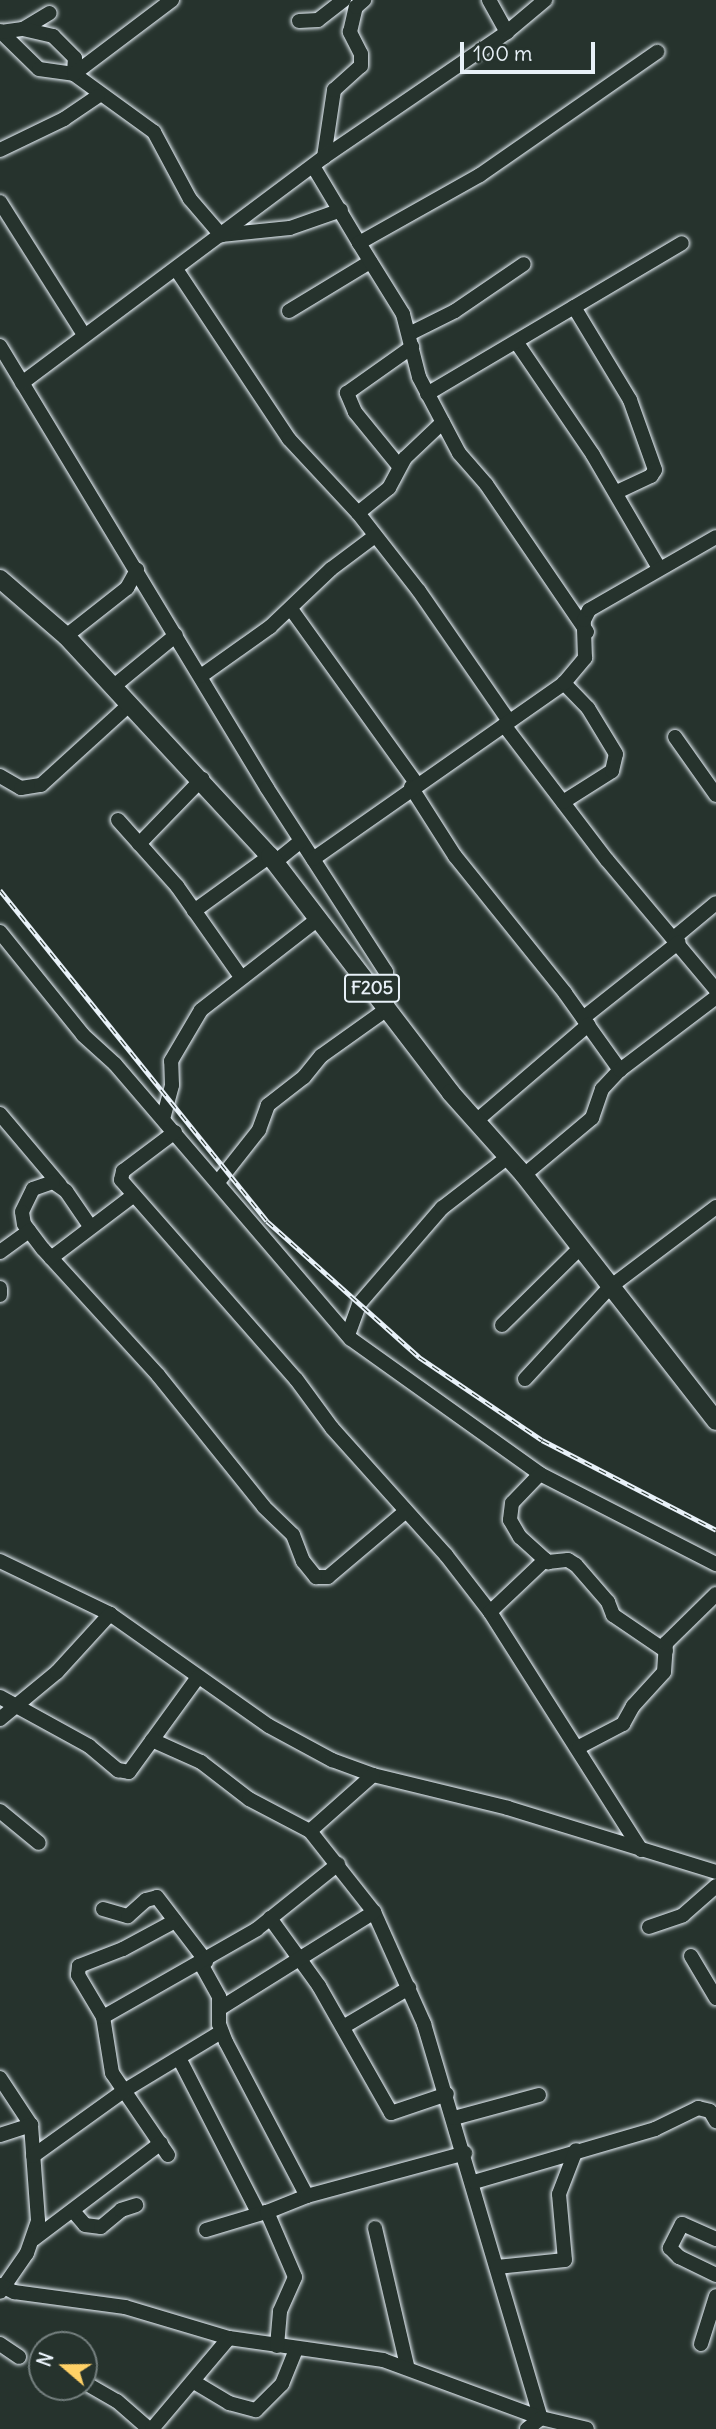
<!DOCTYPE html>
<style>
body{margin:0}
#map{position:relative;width:716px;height:2429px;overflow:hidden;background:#26332d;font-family:Delius,sans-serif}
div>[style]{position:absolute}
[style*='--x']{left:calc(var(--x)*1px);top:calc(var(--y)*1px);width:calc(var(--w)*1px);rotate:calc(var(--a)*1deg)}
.roads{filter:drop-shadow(0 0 2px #e8f1f8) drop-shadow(0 0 2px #e8f1f8)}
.minor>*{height:14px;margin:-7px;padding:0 7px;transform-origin:7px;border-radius:7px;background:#26332d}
.major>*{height:18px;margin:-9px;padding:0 9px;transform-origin:9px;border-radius:9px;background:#26332d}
.rail>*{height:5px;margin-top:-2.5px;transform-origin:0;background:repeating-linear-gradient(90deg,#26332d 0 8px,#e8f1f8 0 16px);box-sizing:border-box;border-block:2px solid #e8f1f8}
span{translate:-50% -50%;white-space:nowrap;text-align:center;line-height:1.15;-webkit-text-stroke:7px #26332d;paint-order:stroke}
.shield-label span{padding:2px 5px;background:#26332d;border:2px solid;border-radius:5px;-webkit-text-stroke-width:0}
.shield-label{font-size:18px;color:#e8f1f8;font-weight:700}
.north{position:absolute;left:28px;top:2331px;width:70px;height:70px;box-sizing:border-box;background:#26332d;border:2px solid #747f7e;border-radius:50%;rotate:290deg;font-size:19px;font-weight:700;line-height:28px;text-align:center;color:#e8f1f8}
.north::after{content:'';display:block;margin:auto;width:24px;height:32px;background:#ffd166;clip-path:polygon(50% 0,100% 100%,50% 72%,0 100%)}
.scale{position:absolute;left:460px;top:42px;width:135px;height:32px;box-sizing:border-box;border:4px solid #e8f1f8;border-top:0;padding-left:9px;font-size:21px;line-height:24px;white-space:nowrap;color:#e8f1f8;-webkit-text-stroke:5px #26332d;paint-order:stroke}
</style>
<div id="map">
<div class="roads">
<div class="minor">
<i style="--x:489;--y:0;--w:37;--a:61"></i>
<i style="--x:299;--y:21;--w:19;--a:-3"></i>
<i style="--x:318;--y:20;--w:33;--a:-38"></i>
<i style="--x:23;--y:29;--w:31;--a:-31"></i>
<i style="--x:0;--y:31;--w:54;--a:44.3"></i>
<i style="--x:39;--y:69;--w:35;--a:8"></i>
<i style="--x:74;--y:74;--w:99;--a:35.9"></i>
<i style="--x:154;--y:132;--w:76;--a:61.8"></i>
<i style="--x:190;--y:199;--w:48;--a:49.3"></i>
<i style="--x:221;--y:235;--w:69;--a:-5.8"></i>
<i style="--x:290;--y:228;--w:54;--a:-19.4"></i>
<i style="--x:1;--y:32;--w:22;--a:-8"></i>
<i style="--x:23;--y:29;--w:31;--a:13"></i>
<i style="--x:53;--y:36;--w:31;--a:45"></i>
<i style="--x:75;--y:58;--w:16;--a:94"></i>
<i style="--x:74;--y:74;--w:123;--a:-37.1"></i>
<i style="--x:0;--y:150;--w:71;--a:-25.8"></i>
<i style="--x:64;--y:119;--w:41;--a:-34.1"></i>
<i style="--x:324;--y:157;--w:68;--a:-81.5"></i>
<i style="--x:334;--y:90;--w:36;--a:-42"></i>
<i style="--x:361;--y:66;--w:12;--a:-90"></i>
<i style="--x:361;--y:54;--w:25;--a:-117"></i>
<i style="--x:350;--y:32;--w:26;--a:-77"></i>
<i style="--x:356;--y:7;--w:11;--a:-41"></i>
<i style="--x:313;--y:166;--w:90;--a:59.1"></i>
<i style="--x:0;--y:202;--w:157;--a:57.7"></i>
<i style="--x:176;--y:269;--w:204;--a:56.4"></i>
<i style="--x:289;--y:439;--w:101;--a:47"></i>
<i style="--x:358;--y:513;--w:99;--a:52"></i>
<i style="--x:419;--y:591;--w:158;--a:55.3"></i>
<i style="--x:574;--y:307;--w:109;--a:58.9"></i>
<i style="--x:630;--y:400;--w:74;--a:70.3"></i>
<i style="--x:655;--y:470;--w:7;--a:124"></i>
<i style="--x:651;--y:476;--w:38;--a:155"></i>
<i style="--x:289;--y:311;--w:95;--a:-31.2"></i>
<i style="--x:409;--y:334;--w:51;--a:-26.6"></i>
<i style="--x:455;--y:311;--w:83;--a:-34.3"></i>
<i style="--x:517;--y:343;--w:135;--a:55.8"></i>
<i style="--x:593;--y:455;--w:131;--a:59.7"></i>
<i style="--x:0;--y:346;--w:516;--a:58.86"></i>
<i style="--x:267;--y:788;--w:219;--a:57.1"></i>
<i style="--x:386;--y:972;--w:37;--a:88"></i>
<i style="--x:387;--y:1009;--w:81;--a:144.5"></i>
<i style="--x:321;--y:1056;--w:27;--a:129"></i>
<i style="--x:304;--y:1077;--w:46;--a:142.1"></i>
<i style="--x:268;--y:1105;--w:27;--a:110"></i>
<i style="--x:259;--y:1130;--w:66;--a:128.3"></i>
<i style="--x:22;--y:383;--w:377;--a:-36.8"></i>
<i style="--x:324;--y:157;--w:222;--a:-34.3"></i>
<i style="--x:507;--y:32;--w:50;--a:-40.1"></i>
<i style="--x:427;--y:394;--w:296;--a:-30.6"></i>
<i style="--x:399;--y:466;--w:70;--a:-129.2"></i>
<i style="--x:355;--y:412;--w:21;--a:-113"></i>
<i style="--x:347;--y:393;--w:80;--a:-35.3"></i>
<i style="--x:358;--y:513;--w:40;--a:-39"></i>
<i style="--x:389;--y:488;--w:34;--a:-62"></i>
<i style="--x:405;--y:458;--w:52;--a:-43.5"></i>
<i style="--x:291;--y:609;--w:214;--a:54.3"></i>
<i style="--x:587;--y:632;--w:179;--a:-124.3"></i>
<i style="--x:486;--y:484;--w:41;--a:-131.1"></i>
<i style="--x:459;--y:453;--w:86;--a:-117.8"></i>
<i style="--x:419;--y:377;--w:65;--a:-104.3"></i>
<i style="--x:403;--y:314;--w:84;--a:-121.8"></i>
<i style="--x:359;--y:243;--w:139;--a:-29.3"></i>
<i style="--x:480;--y:175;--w:216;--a:-34.8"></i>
<i style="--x:66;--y:636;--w:78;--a:-38.2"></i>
<i style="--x:127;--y:588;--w:21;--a:-61"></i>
<i style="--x:201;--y:676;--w:85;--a:-35.4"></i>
<i style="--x:270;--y:627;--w:84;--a:-43.6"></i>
<i style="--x:331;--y:569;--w:55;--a:-36.9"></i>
<i style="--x:114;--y:686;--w:80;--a:-39.4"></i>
<i style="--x:504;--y:725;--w:170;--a:52.7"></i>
<i style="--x:607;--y:860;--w:170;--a:50"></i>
<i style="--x:675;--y:737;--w:71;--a:54.7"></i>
<i style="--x:0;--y:776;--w:24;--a:30"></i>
<i style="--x:21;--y:788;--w:20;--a:-9"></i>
<i style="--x:41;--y:785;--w:120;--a:-42.3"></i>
<i style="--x:411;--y:787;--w:82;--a:57.5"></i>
<i style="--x:455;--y:856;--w:176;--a:51.2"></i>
<i style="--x:565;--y:993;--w:95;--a:54.5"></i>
<i style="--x:563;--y:802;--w:58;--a:-32.3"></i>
<i style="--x:612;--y:771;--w:17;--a:-77"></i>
<i style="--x:616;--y:754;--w:54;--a:-121.3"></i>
<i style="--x:588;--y:708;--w:35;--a:-134"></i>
<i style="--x:118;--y:820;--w:89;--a:48.2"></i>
<i style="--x:177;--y:886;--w:111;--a:54.9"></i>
<i style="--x:139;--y:844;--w:91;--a:-45.9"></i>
<i style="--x:313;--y:859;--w:307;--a:-35"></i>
<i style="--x:564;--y:683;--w:33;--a:-50"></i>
<i style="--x:585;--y:658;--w:38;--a:-92"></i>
<i style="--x:584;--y:620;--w:11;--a:-63"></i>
<i style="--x:589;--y:610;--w:146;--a:-29.9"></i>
<i style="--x:275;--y:862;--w:33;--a:-39"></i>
<i style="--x:194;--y:911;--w:94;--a:-35.9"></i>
<i style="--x:0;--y:932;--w:132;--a:51.1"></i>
<i style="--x:83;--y:1035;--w:43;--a:42.2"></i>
<i style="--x:115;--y:1064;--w:362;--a:49.4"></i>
<i style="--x:351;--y:1339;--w:232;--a:35.5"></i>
<i style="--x:540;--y:1474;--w:198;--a:27.1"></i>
<i style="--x:675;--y:937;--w:53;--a:-39.7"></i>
<i style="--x:583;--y:1018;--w:122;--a:-38.4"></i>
<i style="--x:0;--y:1114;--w:93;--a:49.8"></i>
<i style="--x:163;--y:1119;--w:35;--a:-75"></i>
<i style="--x:172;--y:1085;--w:24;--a:-92"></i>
<i style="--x:171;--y:1061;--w:59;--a:-59.5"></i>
<i style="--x:201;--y:1010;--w:150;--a:-37.9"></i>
<i style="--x:476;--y:1121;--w:148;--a:-40.6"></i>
<i style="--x:175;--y:1132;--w:65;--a:143.1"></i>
<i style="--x:123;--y:1171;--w:9;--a:103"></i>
<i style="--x:121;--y:1180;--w:265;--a:48.7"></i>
<i style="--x:296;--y:1379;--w:61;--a:53.7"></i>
<i style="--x:332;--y:1428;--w:171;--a:48.1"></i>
<i style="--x:446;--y:1555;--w:72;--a:52.3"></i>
<i style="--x:490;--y:1612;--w:282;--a:57.6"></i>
<i style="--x:524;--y:1175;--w:89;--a:-40"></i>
<i style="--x:592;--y:1118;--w:31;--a:-71"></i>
<i style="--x:602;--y:1089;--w:26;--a:-47"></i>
<i style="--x:620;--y:1070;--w:121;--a:-37.2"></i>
<i style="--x:90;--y:1226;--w:42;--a:-124.4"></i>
<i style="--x:66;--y:1191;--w:16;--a:-145"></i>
<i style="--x:53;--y:1182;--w:21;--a:161"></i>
<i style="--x:33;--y:1189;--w:25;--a:116"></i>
<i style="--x:22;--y:1212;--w:12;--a:81"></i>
<i style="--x:24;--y:1224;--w:31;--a:53"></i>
<i style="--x:43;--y:1249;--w:171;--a:47.6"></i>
<i style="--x:158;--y:1375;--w:169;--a:51.2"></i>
<i style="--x:264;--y:1507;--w:40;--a:44"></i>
<i style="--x:293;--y:1535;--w:28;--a:69"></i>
<i style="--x:303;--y:1561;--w:21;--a:51"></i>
<i style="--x:316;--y:1577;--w:12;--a:0"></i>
<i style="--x:328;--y:1577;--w:102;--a:-40.2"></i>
<i style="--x:0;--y:1252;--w:36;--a:-36"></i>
<i style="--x:51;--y:1258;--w:104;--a:-37.2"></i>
<i style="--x:0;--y:1288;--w:7;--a:90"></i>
<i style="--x:502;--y:1325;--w:110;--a:-44.6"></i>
<i style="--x:348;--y:1335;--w:33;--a:-70"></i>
<i style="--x:359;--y:1304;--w:127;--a:-49.2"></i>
<i style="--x:442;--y:1208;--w:83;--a:-37.7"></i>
<i style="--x:525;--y:1379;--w:125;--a:-47.3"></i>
<i style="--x:610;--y:1287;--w:133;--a:-37"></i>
<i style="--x:540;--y:1474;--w:40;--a:134"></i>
<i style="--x:512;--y:1503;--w:17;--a:97"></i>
<i style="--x:510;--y:1520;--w:20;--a:60"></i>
<i style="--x:520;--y:1537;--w:38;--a:42"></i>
<i style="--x:548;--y:1562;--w:20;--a:-6"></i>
<i style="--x:568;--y:1560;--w:9;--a:32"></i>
<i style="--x:576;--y:1565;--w:49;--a:49.1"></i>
<i style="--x:608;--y:1602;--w:14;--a:69"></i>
<i style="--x:613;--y:1615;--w:64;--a:34.2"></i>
<i style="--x:0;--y:1561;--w:122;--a:25.7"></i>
<i style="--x:110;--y:1614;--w:194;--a:35.2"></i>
<i style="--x:269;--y:1726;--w:72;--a:28.4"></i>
<i style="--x:332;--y:1760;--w:44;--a:20.1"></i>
<i style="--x:373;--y:1775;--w:139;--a:13.7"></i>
<i style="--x:508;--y:1808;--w:218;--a:17.1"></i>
<i style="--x:490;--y:1612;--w:76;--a:-43.4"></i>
<i style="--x:0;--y:1697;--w:102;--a:28.8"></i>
<i style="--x:89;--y:1746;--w:38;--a:40"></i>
<i style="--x:118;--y:1770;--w:11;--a:10"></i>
<i style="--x:129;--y:1772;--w:117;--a:-54"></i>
<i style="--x:0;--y:1719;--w:74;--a:-39.5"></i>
<i style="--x:57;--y:1672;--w:79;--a:-47.6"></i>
<i style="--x:152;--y:1740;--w:54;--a:24.2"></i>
<i style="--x:201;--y:1762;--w:61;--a:37.6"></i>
<i style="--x:249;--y:1799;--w:69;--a:27.7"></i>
<i style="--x:579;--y:1747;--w:50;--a:-27.6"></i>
<i style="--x:623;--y:1724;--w:21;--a:-61"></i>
<i style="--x:633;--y:1706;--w:46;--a:-47.6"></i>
<i style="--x:664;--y:1672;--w:29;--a:-86"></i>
<i style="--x:666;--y:1643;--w:70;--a:-44.4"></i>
<i style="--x:373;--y:1775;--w:84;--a:138.4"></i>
<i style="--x:310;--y:1831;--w:103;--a:51.7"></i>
<i style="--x:374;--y:1912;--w:123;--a:65.9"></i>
<i style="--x:424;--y:2024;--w:411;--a:73.5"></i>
<i style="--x:0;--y:1811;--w:50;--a:39.4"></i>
<i style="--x:103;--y:1909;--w:26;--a:16"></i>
<i style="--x:128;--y:1916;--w:24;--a:-42"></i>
<i style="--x:146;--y:1900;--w:11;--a:-15"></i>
<i style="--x:157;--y:1897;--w:81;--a:52.6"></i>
<i style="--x:270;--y:1918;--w:84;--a:54.2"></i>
<i style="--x:319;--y:1986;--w:146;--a:60.4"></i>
<i style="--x:391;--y:2113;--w:59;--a:-18.7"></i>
<i style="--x:649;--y:1927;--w:36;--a:-19"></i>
<i style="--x:683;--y:1915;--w:44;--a:-41.3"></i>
<i style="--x:691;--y:1956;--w:49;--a:59.2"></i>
<i style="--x:201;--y:1964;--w:38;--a:61"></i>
<i style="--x:219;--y:1997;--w:27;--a:90"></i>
<i style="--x:219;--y:2024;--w:19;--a:69"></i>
<i style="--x:226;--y:2042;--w:174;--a:62.3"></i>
<i style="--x:219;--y:2009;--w:183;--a:-32"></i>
<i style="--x:103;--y:2017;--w:49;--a:-120.8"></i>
<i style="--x:78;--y:1975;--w:9;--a:-84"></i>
<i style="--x:79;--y:1966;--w:47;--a:-21.1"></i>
<i style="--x:123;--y:1949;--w:59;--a:-28.3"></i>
<i style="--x:343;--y:2027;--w:77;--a:-30.6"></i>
<i style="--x:179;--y:2058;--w:175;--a:62.9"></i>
<i style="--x:0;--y:2078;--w:56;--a:56.6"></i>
<i style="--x:31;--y:2125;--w:96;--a:85.8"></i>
<i style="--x:38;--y:2221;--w:34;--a:109"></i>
<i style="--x:27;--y:2253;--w:47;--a:124.7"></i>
<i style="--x:454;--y:2118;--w:88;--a:-15.1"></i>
<i style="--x:0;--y:2135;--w:33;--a:-18"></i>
<i style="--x:168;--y:2155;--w:99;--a:-124.3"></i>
<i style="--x:112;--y:2073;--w:57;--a:-99.1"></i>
<i style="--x:103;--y:2017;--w:177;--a:-29.7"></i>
<i style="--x:257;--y:1929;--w:104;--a:-38.7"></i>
<i style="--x:33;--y:2156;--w:110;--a:-35.7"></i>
<i style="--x:122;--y:2092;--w:116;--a:-31.2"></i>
<i style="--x:474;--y:2182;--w:189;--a:-16.3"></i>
<i style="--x:655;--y:2129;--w:48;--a:-26"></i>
<i style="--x:698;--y:2108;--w:12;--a:14"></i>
<i style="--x:710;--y:2111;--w:12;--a:59"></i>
<i style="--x:73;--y:2211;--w:18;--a:49"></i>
<i style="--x:85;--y:2225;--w:16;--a:7"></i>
<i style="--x:101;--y:2227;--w:26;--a:-40"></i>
<i style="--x:121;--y:2210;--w:16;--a:-18"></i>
<i style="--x:375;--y:2228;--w:142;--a:76.9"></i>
<i style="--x:206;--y:2230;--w:63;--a:-16.7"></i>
<i style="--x:34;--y:2239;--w:159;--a:-37.1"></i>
<i style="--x:716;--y:2239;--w:37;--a:-156"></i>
<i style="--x:682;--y:2224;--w:27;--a:117"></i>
<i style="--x:670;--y:2248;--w:13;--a:45"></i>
<i style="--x:679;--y:2257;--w:41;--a:25.9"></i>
<i style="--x:497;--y:2267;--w:68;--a:-5.9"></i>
<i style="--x:565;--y:2260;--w:66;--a:-95.2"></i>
<i style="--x:559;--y:2194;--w:47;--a:-68.9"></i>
<i style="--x:0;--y:2285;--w:16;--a:27"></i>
<i style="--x:14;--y:2292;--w:112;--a:7.7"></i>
<i style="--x:125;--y:2307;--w:109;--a:16.6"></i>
<i style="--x:229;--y:2338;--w:156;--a:8.1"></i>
<i style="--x:383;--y:2360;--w:168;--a:20.2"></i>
<i style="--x:541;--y:2418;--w:47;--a:13.4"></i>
<i style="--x:0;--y:2344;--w:23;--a:34"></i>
<i style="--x:701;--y:2344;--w:50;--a:-72.6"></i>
<i style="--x:277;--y:2346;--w:35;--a:-85"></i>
<i style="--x:280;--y:2311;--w:37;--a:-66"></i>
<i style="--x:295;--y:2277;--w:71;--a:-113.3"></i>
<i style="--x:267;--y:2212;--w:43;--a:-21.8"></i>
<i style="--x:307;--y:2196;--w:164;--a:-15.2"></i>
<i style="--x:194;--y:2382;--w:41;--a:31"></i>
<i style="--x:229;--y:2403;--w:28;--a:15"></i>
<i style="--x:256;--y:2410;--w:37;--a:-45"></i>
<i style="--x:282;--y:2384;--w:38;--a:-68"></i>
<i style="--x:87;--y:2384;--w:34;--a:30"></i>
<i style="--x:117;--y:2401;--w:43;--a:41.2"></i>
<i style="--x:152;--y:2429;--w:119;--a:-49.8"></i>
<i style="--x:527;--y:2429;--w:18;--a:-38"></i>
</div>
<div class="major">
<i style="--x:0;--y:579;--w:87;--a:40.8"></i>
<i style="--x:66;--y:636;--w:300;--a:47.2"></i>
<i style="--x:270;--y:856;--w:298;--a:52.6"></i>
<i style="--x:451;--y:1093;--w:110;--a:48.3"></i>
<i style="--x:524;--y:1175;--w:312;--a:52"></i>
</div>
</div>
<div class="rail">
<i style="--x:0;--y:890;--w:425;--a:51.1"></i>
<i style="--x:267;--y:1221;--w:204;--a:41.8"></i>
<i style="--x:419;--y:1357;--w:148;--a:34"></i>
<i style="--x:542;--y:1440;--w:196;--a:27.3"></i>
</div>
<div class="shield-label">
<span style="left:372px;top:988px">F205</span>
</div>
<div class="north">N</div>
<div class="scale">100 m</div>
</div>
